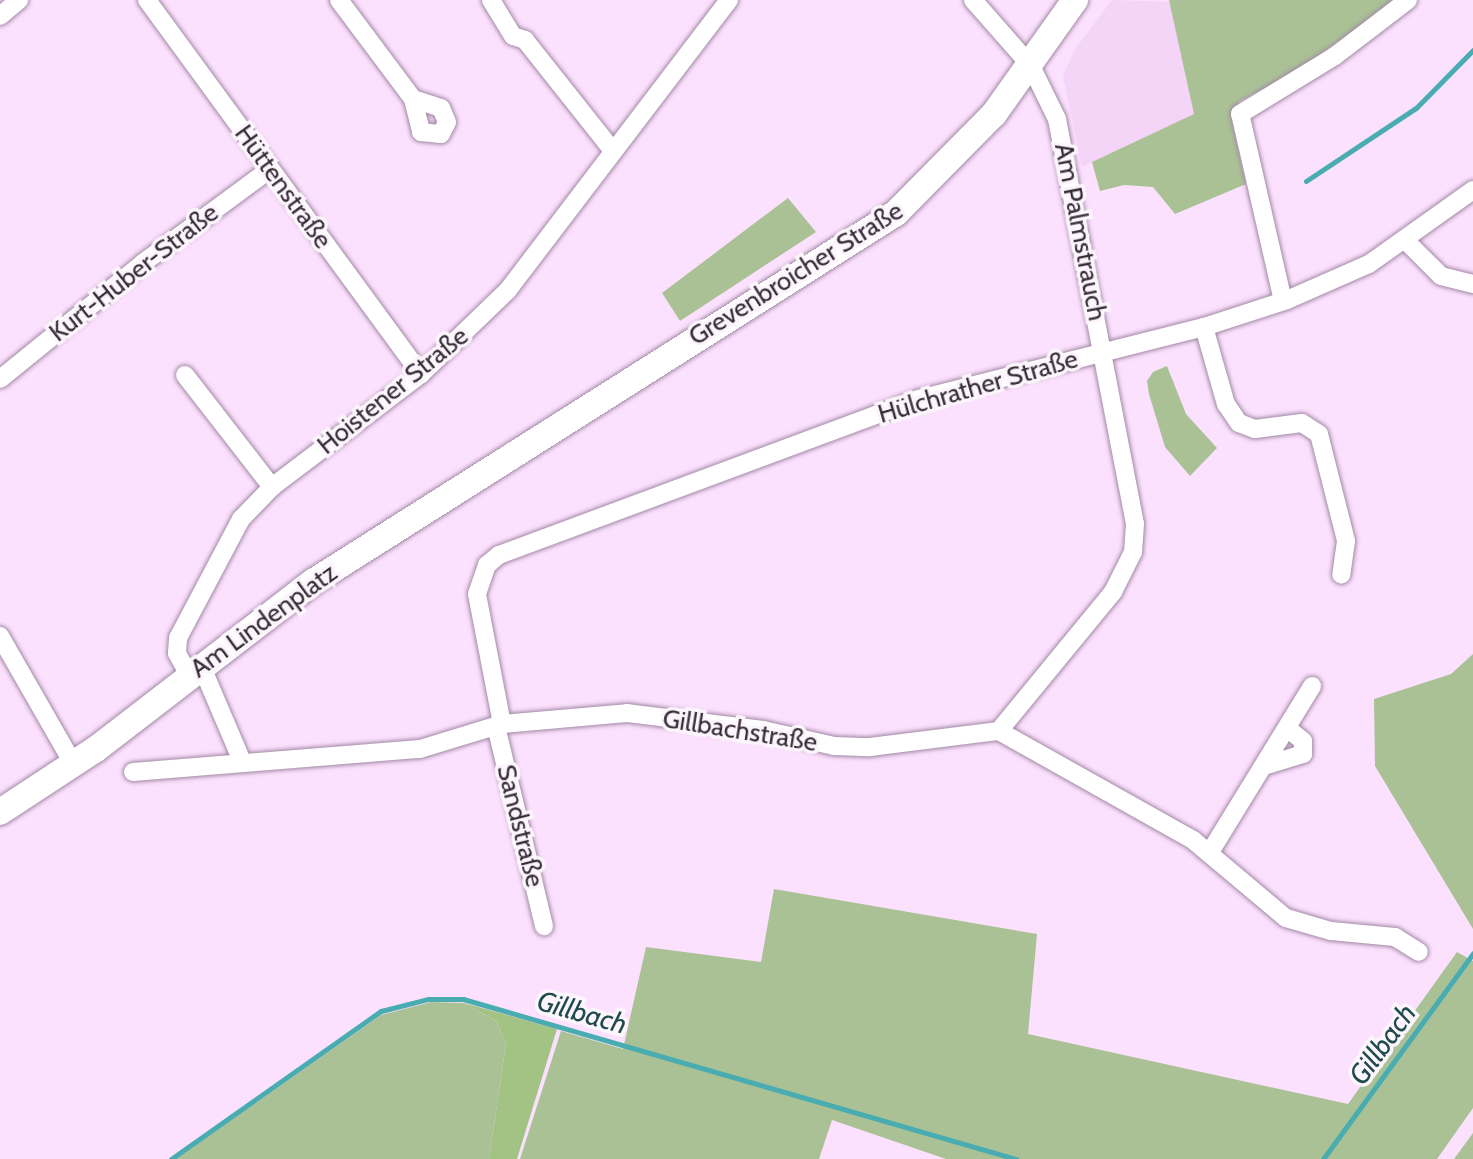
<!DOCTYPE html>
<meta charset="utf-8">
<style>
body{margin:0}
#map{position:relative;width:1473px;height:1159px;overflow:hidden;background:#fce1fe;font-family:Cabin,sans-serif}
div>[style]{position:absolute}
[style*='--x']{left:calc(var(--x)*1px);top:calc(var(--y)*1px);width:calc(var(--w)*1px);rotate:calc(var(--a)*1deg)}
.built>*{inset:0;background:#f4d4f7}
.green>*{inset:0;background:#aac196}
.forest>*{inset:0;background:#a3c384}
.stream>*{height:5px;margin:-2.5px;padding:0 2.5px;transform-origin:2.5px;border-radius:2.5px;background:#49acb1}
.roads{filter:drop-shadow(0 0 2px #a189a4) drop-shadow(0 0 2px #a189a4)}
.street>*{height:18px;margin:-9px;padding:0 9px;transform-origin:9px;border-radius:9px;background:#fff}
.secondary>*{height:26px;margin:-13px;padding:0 13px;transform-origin:13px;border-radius:13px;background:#fff}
span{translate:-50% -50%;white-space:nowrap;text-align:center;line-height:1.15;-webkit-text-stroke:7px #fcf6fc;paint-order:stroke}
.street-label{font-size:26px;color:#362c37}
.water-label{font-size:28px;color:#1f4b4d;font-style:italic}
</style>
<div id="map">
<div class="built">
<i style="clip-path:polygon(1112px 0,1172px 2px,1194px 114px,1082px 167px,1063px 76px,1075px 49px)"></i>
</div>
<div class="green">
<i style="clip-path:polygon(1169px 0,1396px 0,1297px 71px,1240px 101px,1231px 117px,1246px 184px,1175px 214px,1153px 187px,1124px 185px,1100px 191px,1092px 162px,1194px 114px)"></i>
<i style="clip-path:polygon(788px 198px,816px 232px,680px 321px,662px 293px)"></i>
<i style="clip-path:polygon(1167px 366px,1186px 414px,1217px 448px,1190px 476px,1165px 447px,1149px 394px,1147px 381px,1153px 372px)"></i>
<i style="clip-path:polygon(1473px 654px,1473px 929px,1375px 766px,1374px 699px,1451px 674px)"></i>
<i style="clip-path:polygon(774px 889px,1037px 934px,1028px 1034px,1348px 1104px,1457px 952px,1473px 961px,1473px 1108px,1437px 1159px,946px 1159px,832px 1120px,819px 1159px,520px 1159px,561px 1031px,623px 1049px,646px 947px,761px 962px)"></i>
<i style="clip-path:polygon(431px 1002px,464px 1003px,496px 1021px,506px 1043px,489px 1159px,176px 1159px,381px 1015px)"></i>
<i style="clip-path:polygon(1473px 1133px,1473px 1159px,1454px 1159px)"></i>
</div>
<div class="forest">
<i style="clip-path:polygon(464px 1003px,557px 1029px,517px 1159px,489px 1159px,506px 1043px,496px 1021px)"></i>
</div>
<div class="stream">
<i style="--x:1306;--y:181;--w:132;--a:-33.6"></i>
<i style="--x:1416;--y:108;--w:81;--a:-45.5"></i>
<i style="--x:171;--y:1159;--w:257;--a:-35.2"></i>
<i style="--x:381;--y:1011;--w:49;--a:-14.3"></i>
<i style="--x:428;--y:999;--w:35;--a:0"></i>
<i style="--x:463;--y:999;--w:576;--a:16.14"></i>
<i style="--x:1323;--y:1159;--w:255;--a:-53.9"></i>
</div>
<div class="roads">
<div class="street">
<i style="--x:147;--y:0;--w:464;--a:53.8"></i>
<i style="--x:339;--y:0;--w:124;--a:53.2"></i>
<i style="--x:413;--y:99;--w:34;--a:76"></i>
<i style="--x:421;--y:132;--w:20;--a:6"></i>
<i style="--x:441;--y:134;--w:13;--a:-63"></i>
<i style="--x:447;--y:122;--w:15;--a:-113"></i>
<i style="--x:441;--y:108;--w:29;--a:-162"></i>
<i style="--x:491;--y:0;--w:42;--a:58.6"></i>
<i style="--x:513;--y:36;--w:13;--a:18"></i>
<i style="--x:525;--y:40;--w:142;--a:51.6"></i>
<i style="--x:973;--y:0;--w:88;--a:48.7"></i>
<i style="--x:1031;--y:66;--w:59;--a:63.9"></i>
<i style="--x:1057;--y:119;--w:412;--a:79.1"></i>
<i style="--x:1135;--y:524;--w:28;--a:94"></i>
<i style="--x:1133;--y:552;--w:45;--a:116.6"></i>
<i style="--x:1113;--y:592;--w:180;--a:129.4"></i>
<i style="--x:0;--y:16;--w:25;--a:-40"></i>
<i style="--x:1406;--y:241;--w:49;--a:45"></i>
<i style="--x:1441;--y:276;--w:33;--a:14"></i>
<i style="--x:1283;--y:301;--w:192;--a:-102.9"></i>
<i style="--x:1240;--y:114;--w:111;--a:-31.4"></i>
<i style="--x:1335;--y:56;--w:92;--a:-37.5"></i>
<i style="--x:1204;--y:327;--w:80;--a:74.1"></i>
<i style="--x:1226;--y:404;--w:23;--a:56"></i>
<i style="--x:1239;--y:423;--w:17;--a:21"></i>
<i style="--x:1255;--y:429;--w:47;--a:-7.3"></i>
<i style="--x:1302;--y:423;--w:20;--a:33"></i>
<i style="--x:1319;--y:434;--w:110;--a:75.8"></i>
<i style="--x:1346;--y:541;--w:34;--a:98"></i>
<i style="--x:185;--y:375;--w:142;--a:52.2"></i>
<i style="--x:0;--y:379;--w:184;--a:-39"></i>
<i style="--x:143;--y:263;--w:158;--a:-36.5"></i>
<i style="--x:0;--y:636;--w:149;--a:60.2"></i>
<i style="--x:201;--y:665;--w:104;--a:66.9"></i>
<i style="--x:189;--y:675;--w:25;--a:-119"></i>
<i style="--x:177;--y:653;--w:15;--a:-86"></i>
<i style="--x:178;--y:638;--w:135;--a:-62.1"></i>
<i style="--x:241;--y:519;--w:45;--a:-45.9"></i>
<i style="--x:272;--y:487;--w:187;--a:-37.2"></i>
<i style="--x:421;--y:374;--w:121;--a:-44"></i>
<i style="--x:508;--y:290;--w:365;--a:-52.7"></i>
<i style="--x:502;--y:724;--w:132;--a:-100.9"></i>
<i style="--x:477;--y:594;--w:31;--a:-71"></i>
<i style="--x:487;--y:565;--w:16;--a:-40"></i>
<i style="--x:499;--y:555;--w:448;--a:-20.4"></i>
<i style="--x:919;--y:399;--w:294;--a:-14.2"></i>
<i style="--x:1204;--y:327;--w:87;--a:-18"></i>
<i style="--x:1287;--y:300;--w:90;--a:-23.7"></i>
<i style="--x:1369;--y:264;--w:128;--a:-35.4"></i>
<i style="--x:496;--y:726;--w:206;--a:76.5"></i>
<i style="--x:1264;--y:766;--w:41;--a:-17.1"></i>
<i style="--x:1303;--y:754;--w:13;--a:-90"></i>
<i style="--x:1303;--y:741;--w:19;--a:-141"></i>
<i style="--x:133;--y:772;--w:288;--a:-4.6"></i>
<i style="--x:420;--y:749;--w:86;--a:-17"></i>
<i style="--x:502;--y:724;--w:125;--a:-5"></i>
<i style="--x:627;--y:713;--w:137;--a:7.1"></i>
<i style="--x:763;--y:730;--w:73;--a:12.7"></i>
<i style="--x:834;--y:746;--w:36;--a:2"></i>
<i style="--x:870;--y:747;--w:130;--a:-7.1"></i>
<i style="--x:999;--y:731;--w:223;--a:29.3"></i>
<i style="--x:1193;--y:840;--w:121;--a:40"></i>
<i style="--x:1286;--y:918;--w:47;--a:16.1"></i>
<i style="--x:1331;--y:931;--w:64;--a:5.4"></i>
<i style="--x:1395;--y:937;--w:28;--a:32"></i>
<i style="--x:1210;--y:852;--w:195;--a:-58.4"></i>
</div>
<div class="secondary">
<i style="--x:0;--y:812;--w:115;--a:-33.3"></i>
<i style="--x:96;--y:749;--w:274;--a:-37.6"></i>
<i style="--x:313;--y:582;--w:690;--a:-32.33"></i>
<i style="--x:896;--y:213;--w:139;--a:-45.3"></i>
<i style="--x:994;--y:114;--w:140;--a:-54.6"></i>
</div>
</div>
<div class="street-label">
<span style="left:283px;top:187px;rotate:54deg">Hüttenstraße</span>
<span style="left:1080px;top:232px;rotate:79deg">Am Palmstrauch</span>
<span style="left:134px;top:273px;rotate:-38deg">Kurt-Huber-Straße</span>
<span style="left:796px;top:274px;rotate:-32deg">Grevenbroicher Straße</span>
<span style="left:978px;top:387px;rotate:-16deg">Hülchrather Straße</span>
<span style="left:393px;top:391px;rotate:-39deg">Hoistener Straße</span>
<span style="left:264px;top:621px;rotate:-36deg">Am Lindenplatz</span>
<span style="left:740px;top:731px;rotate:9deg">Gillbachstraße</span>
<span style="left:520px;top:826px;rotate:76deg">Sandstraße</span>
</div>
<div class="water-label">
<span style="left:582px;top:1012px;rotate:16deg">Gillbach</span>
<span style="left:1382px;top:1044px;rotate:-54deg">Gillbach</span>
</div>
</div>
